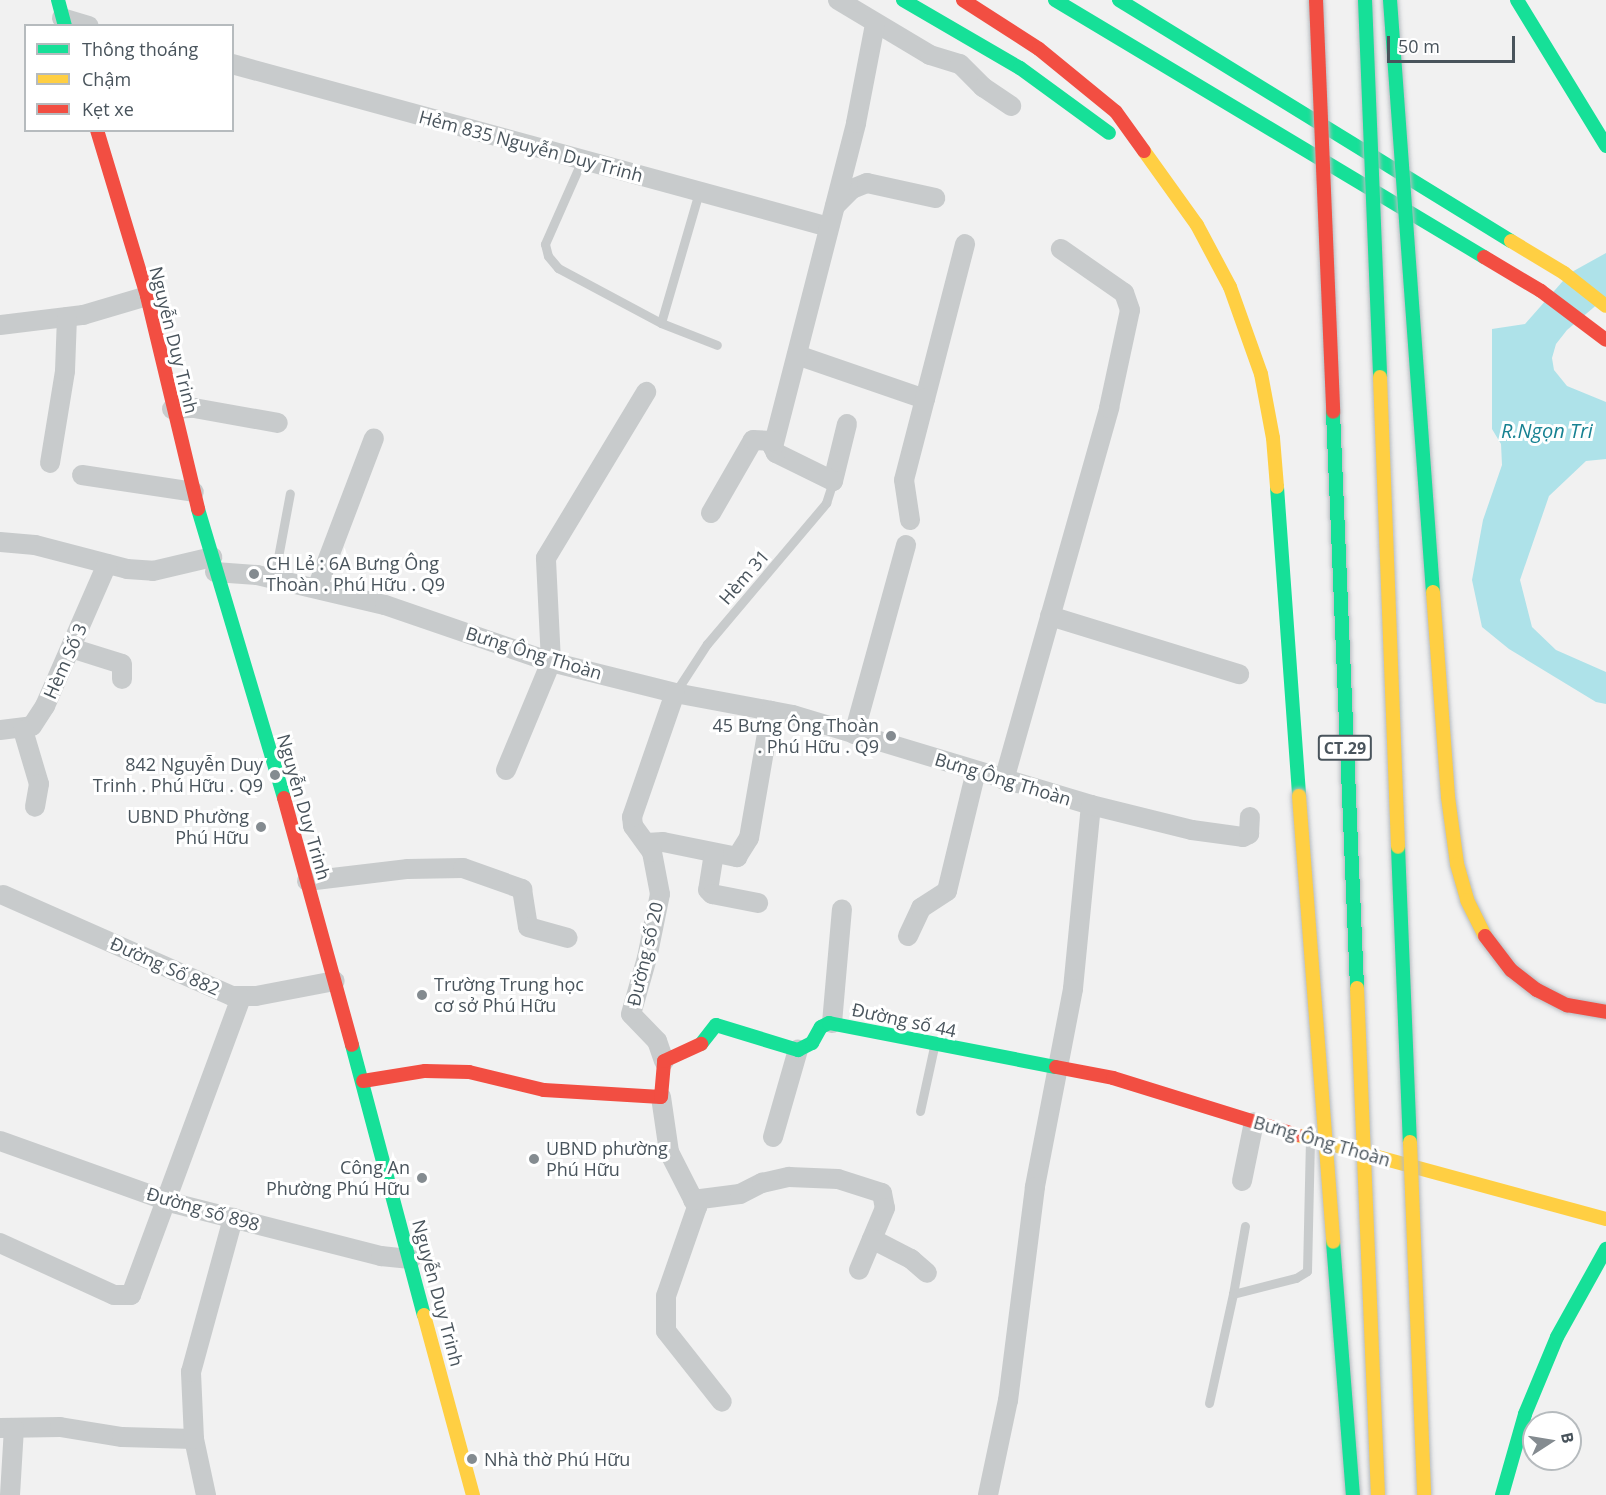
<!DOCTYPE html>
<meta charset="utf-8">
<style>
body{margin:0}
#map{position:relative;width:1606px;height:1495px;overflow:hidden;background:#f1f1f1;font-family:"Open Sans",sans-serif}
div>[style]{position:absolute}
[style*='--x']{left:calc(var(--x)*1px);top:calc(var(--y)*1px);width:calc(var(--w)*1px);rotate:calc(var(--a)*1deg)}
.water>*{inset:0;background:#aee2e9}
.lane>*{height:9px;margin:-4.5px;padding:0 4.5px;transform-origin:4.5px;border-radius:4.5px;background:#c8cbcc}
.street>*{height:20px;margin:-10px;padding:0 10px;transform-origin:10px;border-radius:10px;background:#c8cbcc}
.fast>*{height:14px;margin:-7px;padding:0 7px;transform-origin:7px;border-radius:7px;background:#16e098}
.slow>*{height:14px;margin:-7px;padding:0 7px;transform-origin:7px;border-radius:7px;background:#ffcf43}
.jam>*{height:14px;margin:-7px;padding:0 7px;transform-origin:7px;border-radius:7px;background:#f24e42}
.bridges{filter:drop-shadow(0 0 2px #b6bbc0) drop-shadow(0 0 2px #b6bbc0)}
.fast-bridge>*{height:14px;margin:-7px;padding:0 7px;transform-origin:7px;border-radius:7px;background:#16e098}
.slow-bridge>*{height:14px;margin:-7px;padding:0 7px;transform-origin:7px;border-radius:7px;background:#ffcf43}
.jam-bridge>*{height:14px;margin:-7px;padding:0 7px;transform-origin:7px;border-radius:7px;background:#f24e42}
.dots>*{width:16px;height:16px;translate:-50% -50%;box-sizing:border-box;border:3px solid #fff;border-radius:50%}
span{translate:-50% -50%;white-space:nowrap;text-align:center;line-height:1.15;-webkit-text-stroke:6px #fff;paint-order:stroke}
.shield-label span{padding:2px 4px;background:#fff;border:2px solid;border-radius:4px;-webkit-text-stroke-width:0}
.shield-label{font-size:16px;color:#49545c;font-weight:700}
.street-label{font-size:18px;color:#49545c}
.poi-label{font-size:18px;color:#49545c}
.left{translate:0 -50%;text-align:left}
.right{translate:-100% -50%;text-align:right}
.water-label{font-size:20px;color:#178292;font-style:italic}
.legend{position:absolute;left:24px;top:24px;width:210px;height:108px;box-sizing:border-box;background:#fff;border:2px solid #b6bbbe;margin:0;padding:8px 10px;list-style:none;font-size:18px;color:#49545c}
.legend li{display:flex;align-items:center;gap:12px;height:30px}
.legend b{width:30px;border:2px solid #b6bbbe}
.north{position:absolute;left:1522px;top:1411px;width:60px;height:60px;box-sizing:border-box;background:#fff;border:2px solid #b6bbbe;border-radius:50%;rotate:78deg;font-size:16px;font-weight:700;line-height:24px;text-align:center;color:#49545c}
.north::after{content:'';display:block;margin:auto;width:21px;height:27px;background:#848b90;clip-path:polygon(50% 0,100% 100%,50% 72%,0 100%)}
.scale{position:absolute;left:1387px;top:36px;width:128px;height:27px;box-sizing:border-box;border:3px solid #49545c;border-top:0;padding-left:8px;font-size:18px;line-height:21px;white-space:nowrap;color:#49545c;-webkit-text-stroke:4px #fff;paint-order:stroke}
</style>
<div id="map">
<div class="water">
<i style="clip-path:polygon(1606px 253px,1606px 297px,1567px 330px,1556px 344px,1552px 358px,1554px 370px,1567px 386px,1606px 402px,1606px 459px,1586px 461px,1549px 496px,1520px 580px,1532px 627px,1556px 650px,1606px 672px,1606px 704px,1596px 702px,1509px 649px,1482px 627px,1472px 580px,1483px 520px,1502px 465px,1501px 444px,1492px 429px,1492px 329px,1525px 324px,1570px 273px)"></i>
</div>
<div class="lane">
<i style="--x:582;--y:160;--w:92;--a:113.8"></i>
<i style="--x:545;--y:244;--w:12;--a:76"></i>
<i style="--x:548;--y:256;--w:16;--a:50"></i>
<i style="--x:558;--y:268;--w:117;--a:28.1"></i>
<i style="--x:699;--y:192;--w:136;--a:106.2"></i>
<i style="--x:661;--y:323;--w:60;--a:21.4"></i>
<i style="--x:274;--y:579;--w:87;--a:-79.5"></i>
<i style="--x:675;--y:693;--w:59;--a:-56.9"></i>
<i style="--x:707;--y:644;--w:185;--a:-49.8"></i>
<i style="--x:826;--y:503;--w:23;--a:-72"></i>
<i style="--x:920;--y:1111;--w:66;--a:-77.7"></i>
<i style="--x:1233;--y:1294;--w:69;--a:-80"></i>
<i style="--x:1209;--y:1403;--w:112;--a:-77.6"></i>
<i style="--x:1233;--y:1294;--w:65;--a:-14.3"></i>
<i style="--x:1296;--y:1278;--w:13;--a:-32"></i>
<i style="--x:1307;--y:1271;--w:130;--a:-88.7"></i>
</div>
<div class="street">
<i style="--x:838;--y:0;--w:107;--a:30.9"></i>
<i style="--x:930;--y:55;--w:31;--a:17"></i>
<i style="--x:960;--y:64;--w:33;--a:45"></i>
<i style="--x:983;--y:87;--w:34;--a:34"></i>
<i style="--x:62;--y:18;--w:28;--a:17"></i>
<i style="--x:232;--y:64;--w:619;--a:15.27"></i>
<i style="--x:835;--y:206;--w:24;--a:-45"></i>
<i style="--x:852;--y:189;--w:16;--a:-22"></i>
<i style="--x:867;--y:183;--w:70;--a:12.4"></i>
<i style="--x:0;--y:325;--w:84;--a:-6.9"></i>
<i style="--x:83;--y:315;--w:67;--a:-16.5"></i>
<i style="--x:797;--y:355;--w:135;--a:19"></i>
<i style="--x:925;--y:399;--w:160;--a:-75.5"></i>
<i style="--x:172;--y:409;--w:22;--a:-3"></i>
<i style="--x:194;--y:408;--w:85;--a:10.1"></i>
<i style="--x:847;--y:424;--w:59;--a:103.8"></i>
<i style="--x:833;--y:481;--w:64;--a:-153.8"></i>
<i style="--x:776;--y:453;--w:7;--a:-117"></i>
<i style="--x:773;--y:447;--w:334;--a:-75.6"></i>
<i style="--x:856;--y:123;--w:101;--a:-79.1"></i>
<i style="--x:50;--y:463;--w:93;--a:-80.7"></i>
<i style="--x:65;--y:371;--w:54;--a:-87.9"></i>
<i style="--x:82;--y:475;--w:113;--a:8.6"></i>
<i style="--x:711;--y:513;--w:84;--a:-60.1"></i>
<i style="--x:753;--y:440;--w:20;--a:3"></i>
<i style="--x:910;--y:520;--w:40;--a:-98.5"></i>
<i style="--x:904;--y:480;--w:84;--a:-75.5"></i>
<i style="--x:0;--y:542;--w:35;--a:5"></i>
<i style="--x:35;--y:545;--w:95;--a:14.6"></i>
<i style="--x:127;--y:569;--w:26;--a:4"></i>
<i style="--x:153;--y:571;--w:61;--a:-13.3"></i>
<i style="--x:215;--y:572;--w:42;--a:4.1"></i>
<i style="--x:257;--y:575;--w:131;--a:13.2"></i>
<i style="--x:385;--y:605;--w:176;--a:19"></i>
<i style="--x:551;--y:662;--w:128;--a:14"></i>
<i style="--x:675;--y:693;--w:120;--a:10.6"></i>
<i style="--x:793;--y:715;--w:311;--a:16.8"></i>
<i style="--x:1091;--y:805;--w:185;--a:95.6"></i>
<i style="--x:1073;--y:989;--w:202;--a:100.9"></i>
<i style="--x:1035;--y:1187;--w:215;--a:97.2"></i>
<i style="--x:1008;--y:1400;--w:97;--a:101.9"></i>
<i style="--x:317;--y:588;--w:160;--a:-69.2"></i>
<i style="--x:1050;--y:616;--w:198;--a:17.1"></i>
<i style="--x:71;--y:648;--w:53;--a:17.4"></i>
<i style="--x:122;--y:664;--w:15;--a:90"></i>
<i style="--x:0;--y:730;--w:32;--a:-7"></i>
<i style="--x:32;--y:726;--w:24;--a:-57"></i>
<i style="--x:45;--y:706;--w:155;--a:-66.4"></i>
<i style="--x:23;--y:730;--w:56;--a:73.5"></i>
<i style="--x:39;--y:784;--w:23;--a:100"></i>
<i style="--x:854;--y:734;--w:196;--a:-74.6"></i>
<i style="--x:506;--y:770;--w:117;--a:-67.4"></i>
<i style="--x:551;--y:662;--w:104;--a:-92.8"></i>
<i style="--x:546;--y:558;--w:194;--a:-58.9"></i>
<i style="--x:1004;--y:780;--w:387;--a:-74.2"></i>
<i style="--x:1109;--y:408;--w:100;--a:-77.9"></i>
<i style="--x:1130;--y:310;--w:18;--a:-109"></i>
<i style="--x:1124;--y:293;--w:77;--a:-145.1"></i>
<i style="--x:1091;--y:805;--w:104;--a:13.9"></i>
<i style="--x:1192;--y:830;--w:51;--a:7.8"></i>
<i style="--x:1243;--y:837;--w:7;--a:-27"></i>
<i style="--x:1249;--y:834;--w:17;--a:-87"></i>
<i style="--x:646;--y:843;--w:17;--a:-3"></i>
<i style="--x:663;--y:842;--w:76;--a:11.5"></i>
<i style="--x:737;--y:857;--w:22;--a:-58"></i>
<i style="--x:749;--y:838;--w:129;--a:-80.2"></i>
<i style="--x:714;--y:853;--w:37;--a:99"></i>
<i style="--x:708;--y:890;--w:6;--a:45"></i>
<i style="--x:712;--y:894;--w:47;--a:11.1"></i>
<i style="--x:307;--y:881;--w:102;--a:-6.8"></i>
<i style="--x:408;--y:869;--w:55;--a:-1"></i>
<i style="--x:463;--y:868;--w:63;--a:19.6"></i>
<i style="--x:522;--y:889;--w:38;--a:81"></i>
<i style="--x:528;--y:927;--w:41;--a:15.4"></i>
<i style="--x:3;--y:895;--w:250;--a:23.8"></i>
<i style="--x:232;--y:996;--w:24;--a:0"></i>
<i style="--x:256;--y:996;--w:80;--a:-10.8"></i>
<i style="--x:908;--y:936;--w:31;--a:-65"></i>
<i style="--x:921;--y:908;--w:31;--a:-33"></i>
<i style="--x:947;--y:891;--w:123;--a:-76.4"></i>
<i style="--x:832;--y:1023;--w:114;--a:-85"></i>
<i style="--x:664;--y:1061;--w:21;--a:-109"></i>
<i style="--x:657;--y:1041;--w:37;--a:-134"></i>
<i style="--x:631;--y:1014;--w:58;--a:-74.1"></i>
<i style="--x:647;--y:958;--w:65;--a:-78.5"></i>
<i style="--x:660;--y:894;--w:43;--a:-100.8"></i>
<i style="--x:652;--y:852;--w:32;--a:-126"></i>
<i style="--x:633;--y:826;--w:9;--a:-96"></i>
<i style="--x:632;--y:817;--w:131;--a:-70.9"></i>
<i style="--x:661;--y:1097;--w:56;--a:81.7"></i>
<i style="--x:669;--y:1152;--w:62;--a:63"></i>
<i style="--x:697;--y:1207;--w:94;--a:109.2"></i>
<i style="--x:666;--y:1296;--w:35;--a:90"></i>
<i style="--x:666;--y:1331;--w:90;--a:51.7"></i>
<i style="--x:773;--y:1137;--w:91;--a:-74"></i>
<i style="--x:0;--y:1141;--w:184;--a:19.7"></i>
<i style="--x:173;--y:1203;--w:215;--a:14.3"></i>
<i style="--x:381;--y:1256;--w:30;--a:6"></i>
<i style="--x:1242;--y:1181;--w:60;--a:-78.5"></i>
<i style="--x:693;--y:1200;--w:47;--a:-7.3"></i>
<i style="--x:740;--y:1194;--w:25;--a:-27"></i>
<i style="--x:762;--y:1183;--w:28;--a:-13"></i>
<i style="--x:789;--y:1177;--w:49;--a:2.3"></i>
<i style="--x:838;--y:1179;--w:46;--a:17.7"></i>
<i style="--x:882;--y:1193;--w:15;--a:79"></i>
<i style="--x:885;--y:1208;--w:67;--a:112.8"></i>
<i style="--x:872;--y:1239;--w:44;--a:27.1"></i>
<i style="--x:911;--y:1259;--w:21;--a:41"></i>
<i style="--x:0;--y:1243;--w:125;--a:24.5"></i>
<i style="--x:114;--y:1295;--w:17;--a:0"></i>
<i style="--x:131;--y:1295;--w:317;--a:-69.7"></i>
<i style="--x:0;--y:1428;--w:60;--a:-1"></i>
<i style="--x:60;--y:1427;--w:63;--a:9.2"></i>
<i style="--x:122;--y:1437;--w:72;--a:1.6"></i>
<i style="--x:10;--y:1495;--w:67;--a:-86.6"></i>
<i style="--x:206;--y:1495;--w:57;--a:-102.1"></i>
<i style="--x:194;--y:1439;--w:67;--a:-92.6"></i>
<i style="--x:191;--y:1372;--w:160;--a:-74.7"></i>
</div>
<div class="fast">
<i style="--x:58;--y:0;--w:27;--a:75"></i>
<i style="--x:903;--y:0;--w:135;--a:30.2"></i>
<i style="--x:1020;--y:68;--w:110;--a:36.1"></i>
<i style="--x:1055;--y:0;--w:500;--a:30.92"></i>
<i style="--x:1119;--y:0;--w:460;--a:31.6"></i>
<i style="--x:1517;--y:0;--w:171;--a:58.6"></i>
<i style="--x:1277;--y:487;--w:310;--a:85.9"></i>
<i style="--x:198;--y:509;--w:302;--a:73.4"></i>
<i style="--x:701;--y:1044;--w:24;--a:-52"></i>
<i style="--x:716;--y:1025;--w:86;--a:17"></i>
<i style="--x:798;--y:1050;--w:16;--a:-27"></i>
<i style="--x:812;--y:1043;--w:18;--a:-61"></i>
<i style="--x:821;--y:1027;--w:9;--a:-27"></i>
<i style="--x:829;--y:1023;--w:231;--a:11"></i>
<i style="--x:352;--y:1045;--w:279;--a:75.1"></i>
<i style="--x:1502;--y:1495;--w:84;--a:-74.1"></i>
<i style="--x:1525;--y:1414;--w:83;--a:-67.4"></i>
<i style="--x:1557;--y:1337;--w:101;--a:-60.9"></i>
</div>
<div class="slow">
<i style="--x:1144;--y:151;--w:91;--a:54.4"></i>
<i style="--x:1197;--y:225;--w:70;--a:62"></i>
<i style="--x:1230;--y:287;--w:92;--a:70.4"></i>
<i style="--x:1261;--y:374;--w:65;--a:79.4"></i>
<i style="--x:1273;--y:438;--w:49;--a:85.3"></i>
<i style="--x:1511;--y:241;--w:62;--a:31.1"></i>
<i style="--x:1564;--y:273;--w:53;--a:38.2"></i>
<i style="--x:1297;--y:1135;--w:320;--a:15.2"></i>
<i style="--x:424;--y:1315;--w:187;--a:74.8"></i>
</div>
<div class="jam">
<i style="--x:963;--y:0;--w:90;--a:32.8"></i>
<i style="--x:1039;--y:49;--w:99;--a:39.3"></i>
<i style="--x:1116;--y:112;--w:48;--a:54.3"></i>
<i style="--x:97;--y:130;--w:173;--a:73.2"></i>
<i style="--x:147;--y:296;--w:219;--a:76.5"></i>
<i style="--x:1484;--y:257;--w:66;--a:30.8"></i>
<i style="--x:1541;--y:291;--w:81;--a:37"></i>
<i style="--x:284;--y:798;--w:256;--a:74.6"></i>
<i style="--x:1056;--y:1067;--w:58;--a:10.9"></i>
<i style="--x:1113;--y:1078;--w:193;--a:17.2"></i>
<i style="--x:363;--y:1081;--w:63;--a:-9.2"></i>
<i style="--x:425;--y:1071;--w:44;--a:1.3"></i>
<i style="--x:469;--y:1072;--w:77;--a:13.5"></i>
<i style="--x:544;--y:1090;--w:117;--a:3.4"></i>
<i style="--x:661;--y:1097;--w:36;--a:-85"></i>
<i style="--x:664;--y:1061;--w:41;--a:-24.7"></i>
</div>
<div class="bridges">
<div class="fast-bridge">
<i style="--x:1365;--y:0;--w:377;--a:87.7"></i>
<i style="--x:1390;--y:0;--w:594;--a:85.85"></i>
<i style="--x:1333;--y:412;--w:576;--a:87.61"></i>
<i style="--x:1398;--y:847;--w:295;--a:87.7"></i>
<i style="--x:1333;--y:1242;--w:254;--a:85.5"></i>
</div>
<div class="slow-bridge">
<i style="--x:1380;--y:377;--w:470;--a:87.8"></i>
<i style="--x:1433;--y:592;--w:206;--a:85.8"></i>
<i style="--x:1448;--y:797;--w:68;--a:82.3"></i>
<i style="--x:1457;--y:864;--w:37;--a:74"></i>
<i style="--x:1467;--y:900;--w:40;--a:63.4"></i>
<i style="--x:1299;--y:796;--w:447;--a:85.6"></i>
<i style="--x:1357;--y:988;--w:507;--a:87.63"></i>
<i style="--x:1410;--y:1142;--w:353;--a:87.7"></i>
</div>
<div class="jam-bridge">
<i style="--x:1316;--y:0;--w:412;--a:87.6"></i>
<i style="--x:1485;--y:936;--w:43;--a:52.6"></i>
<i style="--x:1511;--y:970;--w:33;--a:38"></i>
<i style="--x:1537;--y:990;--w:34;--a:27"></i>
<i style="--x:1567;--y:1005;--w:40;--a:10"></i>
</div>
</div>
<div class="dots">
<i style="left:254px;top:574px;background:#848b90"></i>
<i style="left:891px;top:736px;background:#848b90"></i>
<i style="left:275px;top:775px;background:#848b90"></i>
<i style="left:261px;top:827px;background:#848b90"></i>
<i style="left:422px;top:995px;background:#848b90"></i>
<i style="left:534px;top:1159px;background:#848b90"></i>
<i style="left:422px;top:1178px;background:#848b90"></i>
<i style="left:472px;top:1459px;background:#848b90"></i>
</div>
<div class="shield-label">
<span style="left:1345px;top:748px">CT.29</span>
</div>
<div class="street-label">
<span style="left:531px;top:146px;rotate:15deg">Hẻm 835 Nguyễn Duy Trinh</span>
<span style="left:174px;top:340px;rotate:76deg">Nguyễn Duy Trinh</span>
<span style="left:744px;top:577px;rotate:-49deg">Hèm 31</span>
<span style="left:534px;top:653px;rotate:17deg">Bưng Ông Thoàn</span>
<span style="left:65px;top:661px;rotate:-66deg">Hèm Số 3</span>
<span style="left:1003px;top:779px;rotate:17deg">Bưng Ông Thoàn</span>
<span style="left:304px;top:807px;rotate:74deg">Nguyễn Duy Trinh</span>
<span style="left:645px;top:954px;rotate:-77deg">Đường số 20</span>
<span style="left:165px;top:966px;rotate:24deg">Đường Số 882</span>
<span style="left:904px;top:1020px;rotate:12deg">Đường số 44</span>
<span style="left:1322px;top:1141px;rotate:16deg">Bưng Ông Thoàn</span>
<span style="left:203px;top:1209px;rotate:16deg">Đường số 898</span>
<span style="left:438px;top:1293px;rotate:75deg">Nguyễn Duy Trinh</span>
</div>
<div class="poi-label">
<span class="left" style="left:266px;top:574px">CH Lẻ : 6A Bưng Ông<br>Thoàn . Phú Hữu . Q9</span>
<span class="right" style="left:879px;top:736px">45 Bưng Ông Thoàn<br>. Phú Hữu . Q9</span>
<span class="right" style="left:263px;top:775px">842 Nguyễn Duy<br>Trinh . Phú Hữu . Q9</span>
<span class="right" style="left:249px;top:827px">UBND Phường<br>Phú Hữu</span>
<span class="left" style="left:434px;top:995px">Trường Trung học<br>cơ sở Phú Hữu</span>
<span class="left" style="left:546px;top:1159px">UBND phường<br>Phú Hữu</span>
<span class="right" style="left:410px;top:1178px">Công An<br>Phường Phú Hữu</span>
<span class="left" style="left:484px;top:1459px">Nhà thờ Phú Hữu</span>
</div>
<div class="water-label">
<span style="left:1547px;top:430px">R.Ngọn Tri</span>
</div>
<ul class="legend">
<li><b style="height:8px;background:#16e098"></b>Thông thoáng</li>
<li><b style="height:8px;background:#ffcf43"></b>Chậm</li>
<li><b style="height:8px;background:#f24e42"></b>Kẹt xe</li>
</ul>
<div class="north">B</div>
<div class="scale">50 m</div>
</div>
